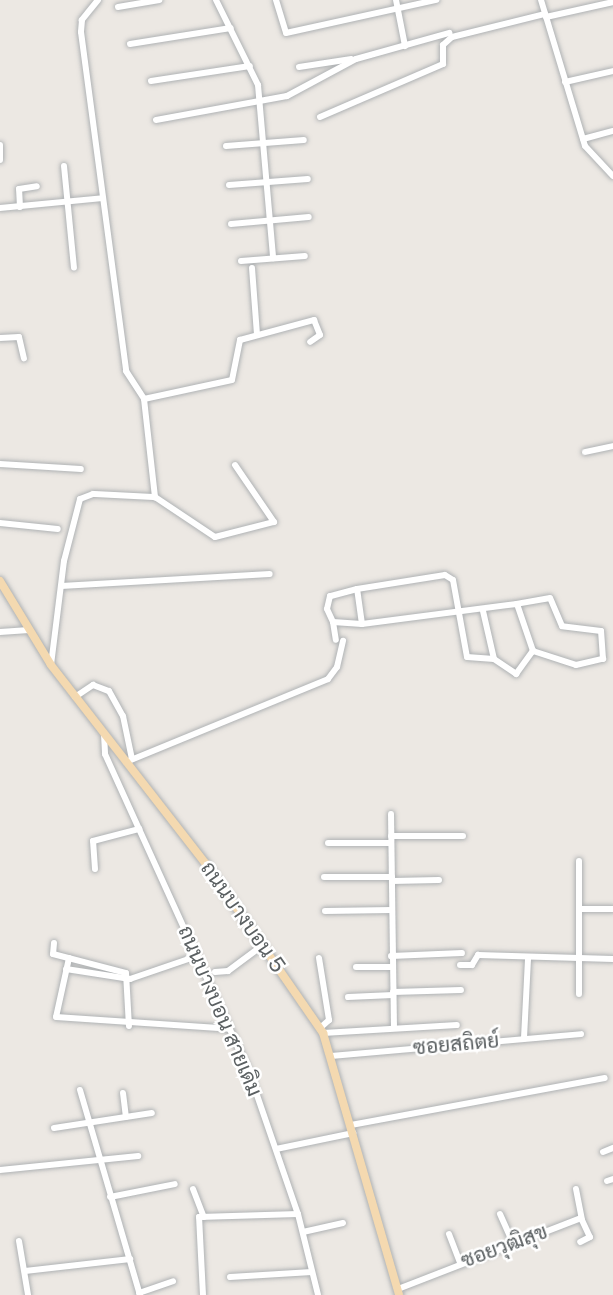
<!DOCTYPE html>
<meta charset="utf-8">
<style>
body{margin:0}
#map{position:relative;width:613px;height:1295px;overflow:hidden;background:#ece8e3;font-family:"Public Sans",Sarabun,sans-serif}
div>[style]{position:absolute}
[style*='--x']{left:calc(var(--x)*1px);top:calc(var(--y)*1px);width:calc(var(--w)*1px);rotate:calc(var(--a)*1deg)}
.roads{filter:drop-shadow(0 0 2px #afb2b4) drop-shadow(0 0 2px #afb2b4)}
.minor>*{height:6px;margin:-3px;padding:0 3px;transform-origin:3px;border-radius:3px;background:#fff}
.major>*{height:8px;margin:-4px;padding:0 4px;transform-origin:4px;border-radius:4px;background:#f4d9b0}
span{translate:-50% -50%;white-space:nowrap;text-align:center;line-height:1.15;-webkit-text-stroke:5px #fff;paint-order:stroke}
.street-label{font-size:21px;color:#5b6062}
</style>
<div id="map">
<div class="roads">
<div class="minor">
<i style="--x:98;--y:0;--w:26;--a:129"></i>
<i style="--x:82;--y:20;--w:12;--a:95"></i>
<i style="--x:81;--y:32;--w:342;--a:82.4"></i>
<i style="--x:126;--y:371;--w:33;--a:57"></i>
<i style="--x:144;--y:399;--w:99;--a:83.6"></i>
<i style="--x:216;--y:0;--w:95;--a:63.7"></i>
<i style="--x:258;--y:85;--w:174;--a:85"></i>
<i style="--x:276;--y:0;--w:34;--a:73"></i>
<i style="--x:286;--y:33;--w:154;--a:-12.4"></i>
<i style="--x:396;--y:0;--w:47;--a:78.9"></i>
<i style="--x:541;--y:0;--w:152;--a:73.2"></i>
<i style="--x:585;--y:146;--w:41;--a:47"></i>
<i style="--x:118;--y:7;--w:42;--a:-9.7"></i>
<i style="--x:546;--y:17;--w:69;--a:-12.6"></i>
<i style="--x:130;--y:44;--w:102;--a:-9"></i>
<i style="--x:299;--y:67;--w:53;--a:-8.7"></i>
<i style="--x:151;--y:81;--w:100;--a:-8.6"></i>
<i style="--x:565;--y:82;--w:49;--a:-12.9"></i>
<i style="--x:320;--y:117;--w:134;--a:-23.3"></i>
<i style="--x:443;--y:64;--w:19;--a:-90"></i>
<i style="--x:443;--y:45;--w:12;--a:-42"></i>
<i style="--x:452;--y:37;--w:96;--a:-13.9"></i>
<i style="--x:156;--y:120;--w:133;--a:-10.4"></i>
<i style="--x:287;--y:96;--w:78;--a:-28.2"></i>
<i style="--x:356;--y:59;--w:97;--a:-15.6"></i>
<i style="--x:583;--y:139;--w:31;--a:-15"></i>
<i style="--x:0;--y:145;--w:15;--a:90"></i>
<i style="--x:226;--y:146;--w:78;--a:-4.4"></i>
<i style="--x:64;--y:166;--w:102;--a:84.4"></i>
<i style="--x:229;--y:185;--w:79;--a:-4.3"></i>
<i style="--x:20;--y:207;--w:18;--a:-93"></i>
<i style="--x:19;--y:189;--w:18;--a:-9"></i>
<i style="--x:0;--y:208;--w:103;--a:-5.5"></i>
<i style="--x:231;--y:224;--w:78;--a:-5.1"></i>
<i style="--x:241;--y:261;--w:64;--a:-4.5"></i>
<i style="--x:252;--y:268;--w:67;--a:85.7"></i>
<i style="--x:0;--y:338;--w:19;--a:-3"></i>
<i style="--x:19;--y:337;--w:22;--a:77"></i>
<i style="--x:144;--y:399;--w:90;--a:-12.2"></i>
<i style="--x:232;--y:380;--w:41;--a:-78.7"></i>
<i style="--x:240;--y:340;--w:77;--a:-15.1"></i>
<i style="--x:314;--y:320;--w:16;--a:68"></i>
<i style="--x:320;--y:335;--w:12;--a:145"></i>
<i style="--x:585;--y:452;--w:29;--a:-12"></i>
<i style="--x:0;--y:464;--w:81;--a:3.5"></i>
<i style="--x:155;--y:497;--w:72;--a:33.7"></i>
<i style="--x:215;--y:537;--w:61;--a:-14.3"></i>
<i style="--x:274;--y:522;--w:69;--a:-124.4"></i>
<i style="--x:0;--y:523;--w:58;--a:5.9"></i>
<i style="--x:61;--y:586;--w:209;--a:-3.3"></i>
<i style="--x:357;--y:589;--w:28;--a:165"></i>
<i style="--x:330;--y:596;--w:13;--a:103"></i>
<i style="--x:327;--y:609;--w:14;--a:65"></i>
<i style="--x:333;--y:622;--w:29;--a:4"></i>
<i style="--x:362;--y:624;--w:156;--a:-7.4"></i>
<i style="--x:517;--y:604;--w:50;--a:71.2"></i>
<i style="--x:533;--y:651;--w:45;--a:18"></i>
<i style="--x:576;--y:665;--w:28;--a:-13"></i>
<i style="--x:603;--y:659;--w:28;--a:-94"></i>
<i style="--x:601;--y:631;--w:39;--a:-173"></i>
<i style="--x:562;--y:626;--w:30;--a:-113"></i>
<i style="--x:550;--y:598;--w:34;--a:170"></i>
<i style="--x:483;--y:611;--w:49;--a:77.1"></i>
<i style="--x:333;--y:622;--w:18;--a:81"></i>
<i style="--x:362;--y:624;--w:35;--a:-98"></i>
<i style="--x:357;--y:589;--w:89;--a:-9"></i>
<i style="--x:445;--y:575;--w:9;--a:32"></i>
<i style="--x:453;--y:580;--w:78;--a:79.7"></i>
<i style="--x:467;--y:657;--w:27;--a:4"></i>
<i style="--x:494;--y:659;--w:27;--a:34"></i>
<i style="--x:516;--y:674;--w:29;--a:-54"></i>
<i style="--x:0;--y:632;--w:29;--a:-4"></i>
<i style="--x:51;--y:665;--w:105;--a:-82.9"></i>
<i style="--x:64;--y:561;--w:64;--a:-75.5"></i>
<i style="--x:80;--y:499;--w:14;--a:-21"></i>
<i style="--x:93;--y:494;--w:62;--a:2.8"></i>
<i style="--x:75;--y:697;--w:22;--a:-34"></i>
<i style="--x:93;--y:685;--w:17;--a:21"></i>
<i style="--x:109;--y:691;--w:29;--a:61"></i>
<i style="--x:123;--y:716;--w:44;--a:78.2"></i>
<i style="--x:104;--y:734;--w:20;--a:87"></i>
<i style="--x:105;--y:754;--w:346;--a:65.6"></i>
<i style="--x:248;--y:1069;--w:153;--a:71"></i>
<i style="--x:298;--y:1214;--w:83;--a:76.1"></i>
<i style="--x:126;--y:762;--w:218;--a:-22.3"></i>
<i style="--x:328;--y:679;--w:15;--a:-53"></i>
<i style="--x:337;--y:667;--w:27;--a:-77"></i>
<i style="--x:391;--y:814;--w:214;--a:89.2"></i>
<i style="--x:391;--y:836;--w:72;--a:0"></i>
<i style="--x:328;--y:843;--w:63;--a:0"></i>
<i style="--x:95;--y:869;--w:28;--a:-94"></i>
<i style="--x:93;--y:841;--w:48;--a:-14.6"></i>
<i style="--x:324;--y:877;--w:68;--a:0"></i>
<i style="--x:392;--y:881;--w:47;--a:-1.2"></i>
<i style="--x:580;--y:909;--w:33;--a:0"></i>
<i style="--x:325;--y:911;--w:67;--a:-0.9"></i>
<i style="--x:54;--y:943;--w:11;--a:95"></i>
<i style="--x:53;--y:954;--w:75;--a:14.6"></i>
<i style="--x:126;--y:973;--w:53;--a:86.8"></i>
<i style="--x:391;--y:956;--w:71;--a:-2.4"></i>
<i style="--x:69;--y:958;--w:60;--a:102.4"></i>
<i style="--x:56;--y:1017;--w:174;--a:3.9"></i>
<i style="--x:319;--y:958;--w:63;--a:80.8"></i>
<i style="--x:329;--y:1020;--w:12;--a:138"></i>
<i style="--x:460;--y:965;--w:12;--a:0"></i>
<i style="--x:472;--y:965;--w:12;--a:-59"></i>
<i style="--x:478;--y:955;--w:135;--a:1.7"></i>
<i style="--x:356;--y:967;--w:36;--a:0"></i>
<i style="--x:66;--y:969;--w:65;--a:8.9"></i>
<i style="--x:130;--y:979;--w:71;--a:-18.9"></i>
<i style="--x:215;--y:972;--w:13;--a:-4"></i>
<i style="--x:228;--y:971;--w:44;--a:-36.6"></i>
<i style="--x:393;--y:992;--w:68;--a:-1.7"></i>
<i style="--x:579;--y:994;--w:133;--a:-90"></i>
<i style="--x:348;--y:997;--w:45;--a:-2.5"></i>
<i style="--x:323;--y:1033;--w:134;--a:-3.4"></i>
<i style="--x:524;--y:1038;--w:79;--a:-87.1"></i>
<i style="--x:331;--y:1056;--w:251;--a:-5"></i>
<i style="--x:80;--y:1090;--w:214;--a:73.7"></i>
<i style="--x:123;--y:1093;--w:24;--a:83"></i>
<i style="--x:351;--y:1125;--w:258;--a:-10.5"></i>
<i style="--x:54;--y:1128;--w:99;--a:-8.7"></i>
<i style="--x:276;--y:1149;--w:79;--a:-11.7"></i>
<i style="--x:603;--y:1152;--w:11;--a:-22"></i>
<i style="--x:0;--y:1170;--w:139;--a:-5.8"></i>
<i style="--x:607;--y:1181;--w:6;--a:-18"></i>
<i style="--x:193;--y:1189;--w:30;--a:69"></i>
<i style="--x:576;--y:1189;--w:32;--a:79"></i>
<i style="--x:110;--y:1197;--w:66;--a:-11.3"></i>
<i style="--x:500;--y:1214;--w:32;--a:66"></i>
<i style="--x:303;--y:1232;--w:41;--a:-12.7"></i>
<i style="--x:449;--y:1234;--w:30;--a:69"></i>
<i style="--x:19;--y:1241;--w:55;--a:80.5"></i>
<i style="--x:25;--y:1271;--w:106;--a:-6.5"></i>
<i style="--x:230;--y:1277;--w:82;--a:-3.5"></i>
<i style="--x:398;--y:1289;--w:196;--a:-21.2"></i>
<i style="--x:581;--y:1218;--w:21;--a:65"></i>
<i style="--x:590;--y:1237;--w:11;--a:153"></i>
<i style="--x:139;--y:1293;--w:36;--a:-19"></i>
<i style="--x:203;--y:1295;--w:78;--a:-92.9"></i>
<i style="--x:199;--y:1217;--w:99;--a:-1.7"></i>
</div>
<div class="major">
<i style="--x:0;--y:581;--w:98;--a:58.7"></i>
<i style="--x:51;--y:665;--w:252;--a:52.1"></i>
<i style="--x:206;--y:864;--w:206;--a:55.3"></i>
<i style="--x:323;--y:1033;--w:273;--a:73.8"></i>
</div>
</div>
<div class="street-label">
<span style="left:243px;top:917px;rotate:55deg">ถนนบางบอน 5</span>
<span style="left:220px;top:1011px;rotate:67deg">ถนนบางบอน สายเดิม</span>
<span style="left:456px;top:1044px;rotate:-5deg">ซอยสถิตย์</span>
<span style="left:504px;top:1246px;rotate:-20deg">ซอยวุฒิสุข</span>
</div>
</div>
